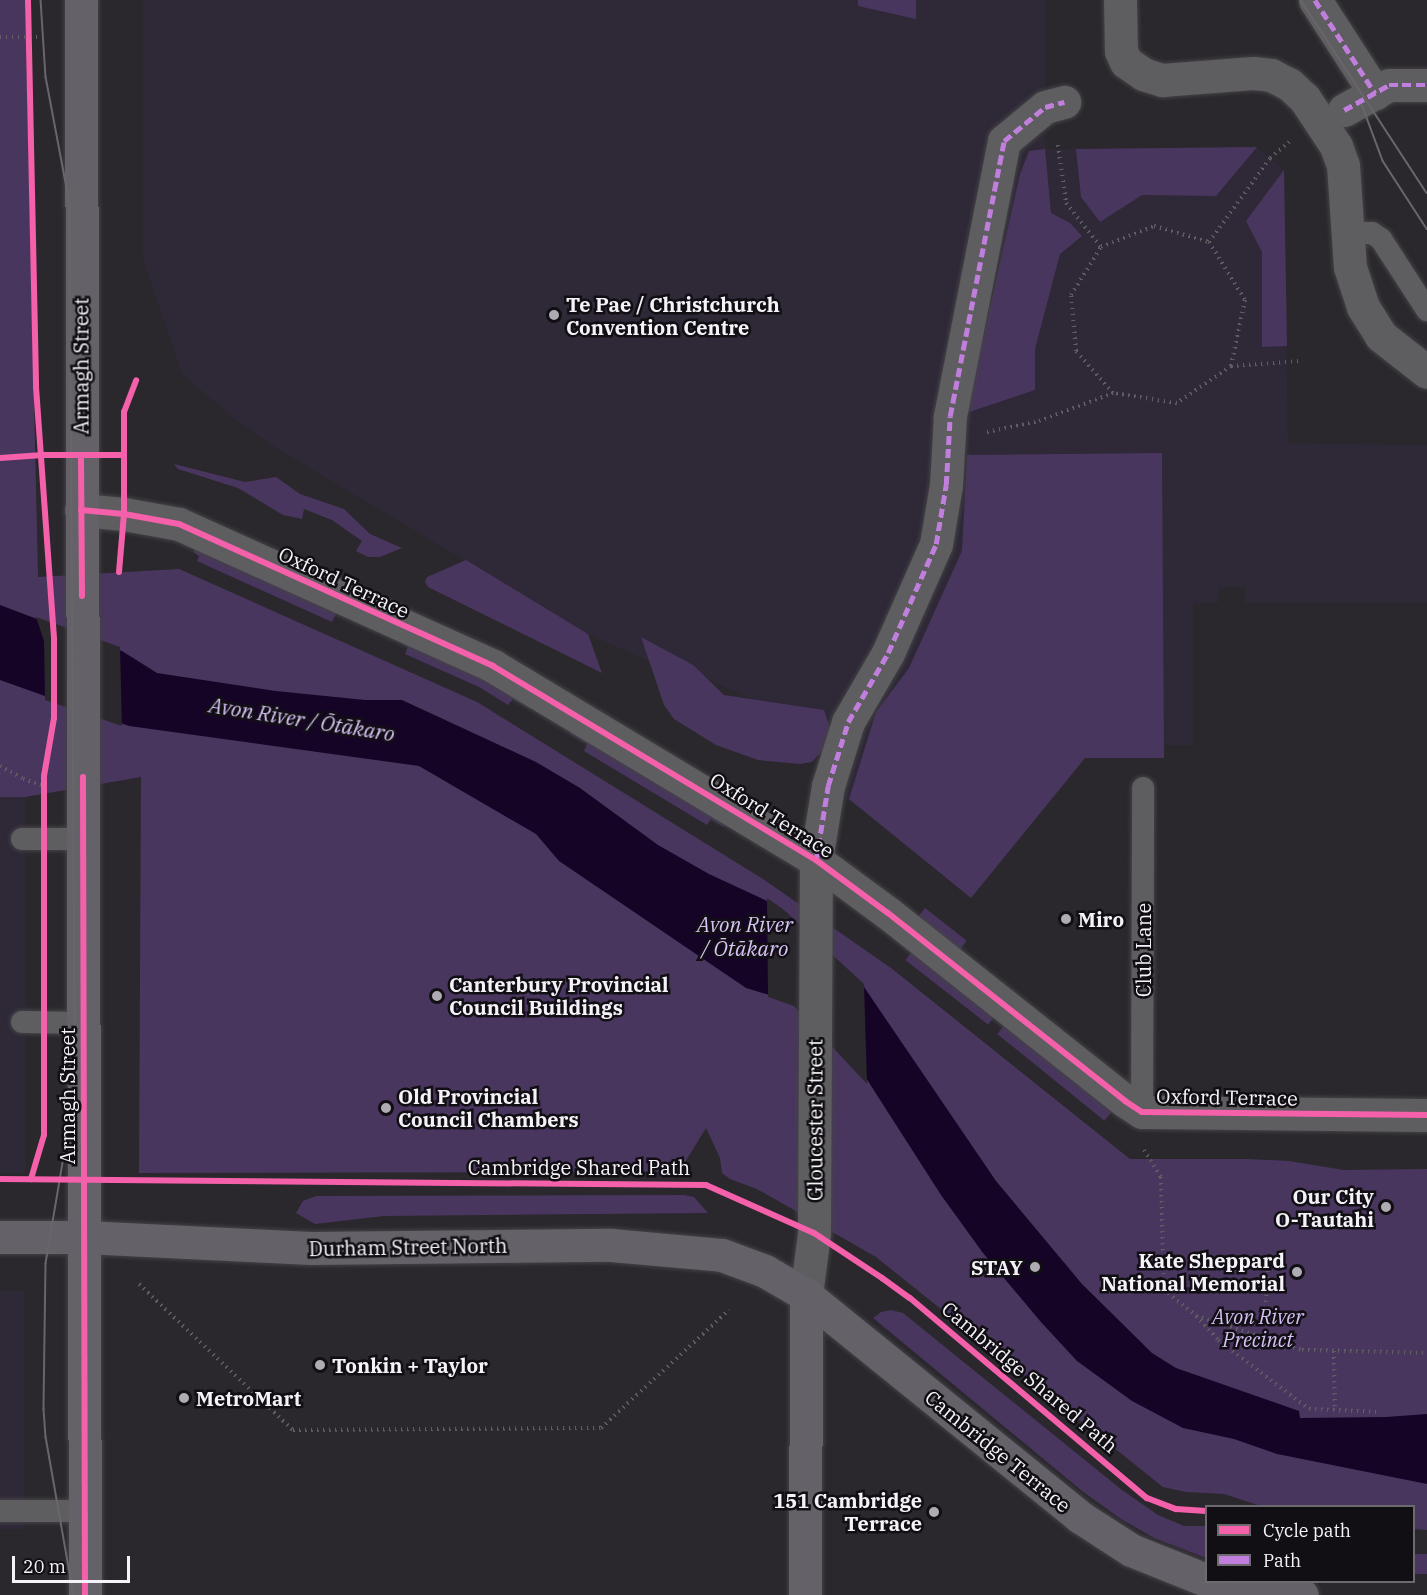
<!DOCTYPE html>
<meta charset="utf-8">
<style>
body{margin:0}
#map{position:relative;width:1427px;height:1595px;overflow:hidden;background:#2a272d;font-family:"IBM Plex Serif",serif}
div>[style]{position:absolute}
[style*='--x']{left:calc(var(--x)*1px);top:calc(var(--y)*1px);width:calc(var(--w)*1px);rotate:calc(var(--a)*1deg)}
.built>*{inset:0;background:#2e2837;transform-origin:0 0}
.green>*{inset:0;background:#49365f;transform-origin:0 0}
.water>*{inset:0;background:#160427}
.pier>*{inset:0;background:#2a272d}
.path>*{height:4px;margin-top:-2px;transform-origin:0;background:repeating-linear-gradient(90deg,#605e63 0 1.5px,transparent 0 6px)}
.roads{filter:drop-shadow(0 0 2px #444246) drop-shadow(0 0 2px #444246)}
.lane>*{height:22px;margin:-11px;padding:0 11px;transform-origin:11px;border-radius:11px;background:#5e5d60}
.street>*{height:33px;margin:-16.5px;padding:0 16.5px;transform-origin:16.5px;border-radius:16.5px;background:#5e5d60}
.secondary>*{height:33px;margin:-16.5px;padding:0 16.5px;transform-origin:16.5px;border-radius:16.5px;background:#646168}
.tram>*{height:1.5px;margin:-0.75px;padding:0 0.75px;transform-origin:0.75px;border-radius:0.75px;background:#68666a}
.quiet>*{height:4.5px;margin-top:-2.25px;transform-origin:0;background:repeating-linear-gradient(90deg,#c07fdc 0 9px,transparent 0 13.5px)}
.cycleway>*{height:6px;margin:-3px;padding:0 3px;transform-origin:3px;border-radius:3px;background:#f560ab}
.dots>*{width:16px;height:16px;translate:-50% -50%;box-sizing:border-box;border:3px solid #110f13;border-radius:50%}
span{translate:-50% -50%;white-space:nowrap;text-align:center;line-height:1.15;-webkit-text-stroke:5px #110f13;paint-order:stroke}
.poi-label{font-size:20px;color:#f5f2f9;font-weight:700}
.left{translate:0 -50%;text-align:left}
.right{translate:-100% -50%;text-align:right}
.street-label{font-size:20px;color:#f5f2f9}
.park-label{font-size:20px;color:#d6bff4;font-style:italic}
.water-label{font-size:21px;color:#d8c2f6;font-style:italic}
.legend{position:absolute;left:1205px;top:1505px;width:210px;height:78px;box-sizing:border-box;background:#110f13;border:2px solid #6c6a6f;margin:0;padding:8px 10px;list-style:none;font-size:18px;color:#f5f2f9}
.legend li{display:flex;align-items:center;gap:12px;height:30px}
.legend b{width:30px;border:2px solid #6c6a6f}
.scale{position:absolute;left:12px;top:1556px;width:118px;height:27px;box-sizing:border-box;border:3px solid #f5f2f9;border-top:0;padding-left:8px;font-size:18px;line-height:21px;white-space:nowrap;color:#f5f2f9;-webkit-text-stroke:4px #110f13;paint-order:stroke}
</style>
<div id="map">
<div class="built">
<i style="clip-path:polygon(143px 0,1045px 0,1045px 149px,1257px 147px,1284px 170px,1288px 443px,1427px 445px,1427px 603px,1245px 603px,1245px 587px,1219px 587px,1218px 603px,1193px 603px,1193px 745px,1164px 745px,1164px 758px,1085px 758px,971px 898px,885px 827px,828px 786px,824px 733px,671px 662px,666px 669px,588px 634px,281px 451px,233px 418px,182px 374px,143px 260px)"></i>
<i style="left:0;top:797px;width:25px;height:376px"></i>
<i style="left:0;top:1291px;width:24px;height:238px"></i>
</div>
<div class="green">
<i style="clip-path:polygon(0 0,25px 0,38px 577px,179px 569px,477px 702px,763px 879px,891px 968px,1130px 1159px,1248px 1159px,1289px 1161px,1344px 1170px,1427px 1169px,1427px 1530px,1414px 1529px,1414px 1506px,1261px 1506px,1224px 1494px,1186px 1492px,1163px 1487px,876px 1257px,757px 1189px,730px 1179px,722px 1173px,720px 1158px,706px 1128px,679px 1172px,139px 1173px,141px 777px,25px 797px,0 797px)"></i>
<i style="clip-path:polygon(858px 0,916px 0,916px 19px,858px 6px)"></i>
<i style="clip-path:polygon(1257px 147px,1216px 196px,1142px 195px,1100px 222px,1081px 197px,1076px 149px)"></i>
<i style="clip-path:polygon(1045px 149px,1051px 213px,1070px 223px,1082px 236px,1060px 254px,1035px 349px,1035px 390px,966px 413px,1020px 174px,1029px 151px)"></i>
<i style="clip-path:polygon(1284px 170px,1287px 346px,1262px 347px,1262px 252px,1246px 221px)"></i>
<i style="clip-path:polygon(1162px 453px,1164px 758px,1085px 758px,971px 898px,849px 799px,876px 712px,909px 668px,962px 551px,967px 455px)"></i>
<i style="clip-path:polygon(174px 464px,245px 482px,276px 477px,300px 494px,344px 509px,370px 534px,402px 548px,380px 557px,368px 557px,356px 551px,362px 541px,332px 520px,304px 509px,302px 519px,283px 515px,238px 488px,178px 469px)"></i>
<i style="clip-path:polygon(196px 546px,338px 610px,332px 622px,197px 561px,199px 556px,193px 552px)"></i>
<i style="clip-path:polygon(466px 560px,588px 634px,602px 673px,428px 587px,425px 582px,427px 577px)"></i>
<i style="clip-path:polygon(641px 637px,693px 665px,724px 695px,824px 710px,832px 734px,823px 750px,812px 762px,800px 764px,758px 760px,716px 745px,674px 719px,664px 705px)"></i>
<i style="clip-path:polygon(404px 639px,534px 704px,530px 709px,513px 699px,508px 705px,479px 687px,405px 654px,408px 647px,402px 644px)"></i>
<i style="clip-path:polygon(573px 728px,727px 822px,724px 827px,711px 819px,707px 825px,584px 751px,587px 744px,569px 733px)"></i>
<i style="left:925px;top:908px;width:53px;height:15px;rotate:38deg"></i>
<i style="left:914px;top:949px;width:105px;height:14px;rotate:38deg"></i>
<i style="left:1006px;top:1023px;width:138px;height:14px;rotate:39deg"></i>
<i style="clip-path:polygon(684px 1195px,694px 1197px,708px 1213px,384px 1216px,315px 1224px,296px 1213px,303px 1201px,316px 1196px)"></i>
<i style="clip-path:polygon(891px 1310px,903px 1313px,1122px 1490px,1158px 1515px,1184px 1526px,1206px 1526px,1206px 1558px,1154px 1538px,1121px 1519px,1082px 1491px,873px 1318px,881px 1312px)"></i>
<i style="left:1414px;top:1554px;width:13px;height:20px"></i>
</div>
<div class="water">
<i style="clip-path:polygon(0 605px,122px 651px,157px 673px,276px 691px,365px 700px,402px 700px,536px 762px,580px 788px,658px 845px,709px 874px,765px 900px,782px 912px,864px 987px,996px 1181px,1082px 1284px,1152px 1353px,1176px 1368px,1299px 1411px,1300px 1418px,1386px 1417px,1427px 1414px,1427px 1484px,1277px 1454px,1234px 1439px,1183px 1428px,1132px 1401px,1077px 1361px,1040px 1321px,983px 1253px,941px 1195px,866px 1078px,796px 1003px,746px 988px,559px 861px,536px 834px,419px 766px,129px 726px,0 680px)"></i>
</div>
<div class="pier">
<i style="clip-path:polygon(36px 617px,120px 647px,122px 726px,45px 700px,44px 641px)"></i>
<i style="clip-path:polygon(767px 898px,784px 910px,864px 984px,867px 1084px,794px 1006px,768px 997px)"></i>
</div>
<div class="path">
<i style="--x:0;--y:37;--w:44;--a:0"></i>
<i style="--x:1058;--y:145;--w:59;--a:82.1"></i>
<i style="--x:1066;--y:203;--w:56;--a:51.5"></i>
<i style="--x:1154;--y:226;--w:57;--a:16.2"></i>
<i style="--x:1209;--y:242;--w:68;--a:58.2"></i>
<i style="--x:1245;--y:300;--w:67;--a:102"></i>
<i style="--x:1231;--y:366;--w:65;--a:145.6"></i>
<i style="--x:1177;--y:403;--w:65;--a:-171.1"></i>
<i style="--x:1113;--y:393;--w:56;--a:-131.4"></i>
<i style="--x:1076;--y:351;--w:56;--a:-95.1"></i>
<i style="--x:1071;--y:295;--w:57;--a:-58"></i>
<i style="--x:1101;--y:247;--w:57;--a:-21.6"></i>
<i style="--x:1209;--y:242;--w:104;--a:-54"></i>
<i style="--x:1270;--y:158;--w:25;--a:-40"></i>
<i style="--x:1231;--y:366;--w:68;--a:-4.2"></i>
<i style="--x:987;--y:432;--w:53;--a:-11.9"></i>
<i style="--x:1039;--y:421;--w:79;--a:-20.7"></i>
<i style="--x:0;--y:766;--w:26;--a:29"></i>
<i style="--x:23;--y:779;--w:22;--a:18"></i>
<i style="--x:1144;--y:1150;--w:32;--a:58"></i>
<i style="--x:1161;--y:1177;--w:109;--a:88.4"></i>
<i style="--x:1164;--y:1286;--w:8;--a:60"></i>
<i style="--x:1168;--y:1293;--w:36;--a:39"></i>
<i style="--x:1196;--y:1316;--w:111;--a:17.8"></i>
<i style="--x:1302;--y:1350;--w:125;--a:1.4"></i>
<i style="--x:139;--y:1284;--w:212;--a:43.5"></i>
<i style="--x:293;--y:1430;--w:308;--a:-0.4"></i>
<i style="--x:601;--y:1428;--w:174;--a:-42.7"></i>
<i style="--x:1196;--y:1316;--w:33;--a:47"></i>
<i style="--x:1218;--y:1340;--w:114;--a:37.2"></i>
<i style="--x:1309;--y:1409;--w:71;--a:2.4"></i>
<i style="--x:1264;--y:1338;--w:67;--a:-86.6"></i>
<i style="--x:1334;--y:1351;--w:59;--a:89"></i>
</div>
<div class="roads">
<div class="lane">
<i style="--x:1348;--y:233;--w:24;--a:0"></i>
<i style="--x:1372;--y:233;--w:11;--a:34"></i>
<i style="--x:1381;--y:239;--w:85;--a:57.1"></i>
<i style="--x:22;--y:839;--w:61;--a:0"></i>
<i style="--x:22;--y:1022;--w:62;--a:0.9"></i>
<i style="--x:1142;--y:1112;--w:324;--a:-89.8"></i>
<i style="--x:0;--y:1511;--w:85;--a:0"></i>
</div>
<div class="street">
<i style="--x:1120;--y:0;--w:51;--a:88.9"></i>
<i style="--x:1121;--y:51;--w:12;--a:66"></i>
<i style="--x:1126;--y:62;--w:21;--a:35"></i>
<i style="--x:1143;--y:74;--w:20;--a:18"></i>
<i style="--x:1162;--y:80;--w:91;--a:-4.4"></i>
<i style="--x:1253;--y:73;--w:18;--a:6"></i>
<i style="--x:1271;--y:75;--w:20;--a:27"></i>
<i style="--x:1289;--y:84;--w:22;--a:43"></i>
<i style="--x:1305;--y:99;--w:56;--a:56.6"></i>
<i style="--x:1336;--y:146;--w:20;--a:70"></i>
<i style="--x:1343;--y:165;--w:102;--a:86.1"></i>
<i style="--x:1350;--y:267;--w:42;--a:72"></i>
<i style="--x:1363;--y:307;--w:34;--a:58"></i>
<i style="--x:1381;--y:336;--w:58;--a:38"></i>
<i style="--x:1315;--y:0;--w:111;--a:57.2"></i>
<i style="--x:1344;--y:110;--w:51;--a:-29.1"></i>
<i style="--x:1389;--y:85;--w:38;--a:0"></i>
<i style="--x:81;--y:510;--w:43;--a:5.3"></i>
<i style="--x:124;--y:514;--w:56;--a:10.3"></i>
<i style="--x:179;--y:524;--w:345;--a:24.3"></i>
<i style="--x:493;--y:666;--w:377;--a:31"></i>
<i style="--x:816;--y:860;--w:89;--a:36.4"></i>
<i style="--x:888;--y:913;--w:303;--a:38.4"></i>
<i style="--x:1125;--y:1101;--w:20;--a:33"></i>
<i style="--x:1142;--y:1112;--w:285;--a:0.6"></i>
<i style="--x:806;--y:1295;--w:63;--a:-82.6"></i>
<i style="--x:814;--y:1233;--w:373;--a:-89.7"></i>
<i style="--x:816;--y:860;--w:75;--a:-80.8"></i>
<i style="--x:828;--y:786;--w:67;--a:-72.6"></i>
<i style="--x:848;--y:722;--w:80;--a:-59.9"></i>
<i style="--x:888;--y:653;--w:119;--a:-66.2"></i>
<i style="--x:936;--y:544;--w:60;--a:-80.4"></i>
<i style="--x:946;--y:485;--w:69;--a:-86.7"></i>
<i style="--x:950;--y:416;--w:280;--a:-78.9"></i>
<i style="--x:1004;--y:141;--w:53;--a:-39.7"></i>
<i style="--x:1045;--y:107;--w:20;--a:-15"></i>
</div>
<div class="secondary">
<i style="--x:81;--y:0;--w:1595;--a:89.86"></i>
<i style="--x:0;--y:1237;--w:84;--a:0"></i>
<i style="--x:84;--y:1237;--w:227;--a:2.8"></i>
<i style="--x:311;--y:1248;--w:300;--a:-0.6"></i>
<i style="--x:611;--y:1245;--w:111;--a:5.1"></i>
<i style="--x:722;--y:1255;--w:46;--a:20.4"></i>
<i style="--x:765;--y:1271;--w:48;--a:30.3"></i>
<i style="--x:806;--y:1295;--w:353;--a:39"></i>
<i style="--x:1080;--y:1517;--w:61;--a:32.9"></i>
<i style="--x:1131;--y:1550;--w:81;--a:21.8"></i>
<i style="--x:1210;--y:1582;--w:34;--a:12"></i>
<i style="--x:1243;--y:1589;--w:59;--a:5.8"></i>
<i style="--x:805;--y:1595;--w:300;--a:-89.8"></i>
</div>
</div>
<div class="tram">
<i style="--x:41;--y:0;--w:77;--a:86.3"></i>
<i style="--x:46;--y:77;--w:129;--a:79.3"></i>
<i style="--x:70;--y:204;--w:819;--a:89.65"></i>
<i style="--x:75;--y:1023;--w:81;--a:91.4"></i>
<i style="--x:73;--y:1104;--w:162;--a:99.6"></i>
<i style="--x:46;--y:1264;--w:145;--a:90.8"></i>
<i style="--x:44;--y:1409;--w:28;--a:86"></i>
<i style="--x:46;--y:1437;--w:160;--a:80"></i>
<i style="--x:1301;--y:0;--w:230;--a:56.9"></i>
<i style="--x:1360;--y:99;--w:66;--a:69.6"></i>
<i style="--x:1383;--y:161;--w:81;--a:57.1"></i>
</div>
<div class="quiet">
<i style="--x:1315;--y:0;--w:111;--a:57.2"></i>
<i style="--x:1344;--y:110;--w:51;--a:-29.1"></i>
<i style="--x:1389;--y:85;--w:38;--a:0"></i>
<i style="--x:816;--y:860;--w:75;--a:-80.8"></i>
<i style="--x:828;--y:786;--w:67;--a:-72.6"></i>
<i style="--x:848;--y:722;--w:80;--a:-59.9"></i>
<i style="--x:888;--y:653;--w:119;--a:-66.2"></i>
<i style="--x:936;--y:544;--w:60;--a:-80.4"></i>
<i style="--x:946;--y:485;--w:69;--a:-86.7"></i>
<i style="--x:950;--y:416;--w:280;--a:-78.9"></i>
<i style="--x:1004;--y:141;--w:53;--a:-39.7"></i>
<i style="--x:1045;--y:107;--w:20;--a:-15"></i>
</div>
<div class="cycleway">
<i style="--x:28;--y:0;--w:387;--a:88.8"></i>
<i style="--x:36;--y:387;--w:254;--a:85.9"></i>
<i style="--x:54;--y:640;--w:78;--a:90"></i>
<i style="--x:54;--y:718;--w:59;--a:99.8"></i>
<i style="--x:44;--y:776;--w:359;--a:90"></i>
<i style="--x:44;--y:1135;--w:46;--a:106.5"></i>
<i style="--x:81;--y:455;--w:141;--a:89.6"></i>
<i style="--x:0;--y:458;--w:43;--a:-4"></i>
<i style="--x:43;--y:455;--w:81;--a:0"></i>
<i style="--x:81;--y:510;--w:43;--a:5.3"></i>
<i style="--x:124;--y:514;--w:56;--a:10.3"></i>
<i style="--x:179;--y:524;--w:345;--a:24.3"></i>
<i style="--x:493;--y:666;--w:377;--a:31"></i>
<i style="--x:816;--y:860;--w:89;--a:36.4"></i>
<i style="--x:888;--y:913;--w:303;--a:38.4"></i>
<i style="--x:1125;--y:1101;--w:20;--a:33"></i>
<i style="--x:1142;--y:1112;--w:285;--a:0.6"></i>
<i style="--x:119;--y:572;--w:58;--a:-85.1"></i>
<i style="--x:124;--y:514;--w:102;--a:-90"></i>
<i style="--x:124;--y:412;--w:34;--a:-69"></i>
<i style="--x:83;--y:777;--w:818;--a:89.86"></i>
<i style="--x:0;--y:1179;--w:706;--a:0.49"></i>
<i style="--x:706;--y:1185;--w:118;--a:24"></i>
<i style="--x:814;--y:1233;--w:82;--a:33.5"></i>
<i style="--x:882;--y:1278;--w:34;--a:36"></i>
<i style="--x:910;--y:1298;--w:310;--a:40.2"></i>
<i style="--x:1147;--y:1498;--w:31;--a:21"></i>
<i style="--x:1176;--y:1509;--w:30;--a:4"></i>
</div>
<div class="dots">
<i style="left:554px;top:315px;background:#aeabb2"></i>
<i style="left:1066px;top:919px;background:#aeabb2"></i>
<i style="left:437px;top:996px;background:#aeabb2"></i>
<i style="left:386px;top:1108px;background:#aeabb2"></i>
<i style="left:1386px;top:1207px;background:#aeabb2"></i>
<i style="left:1035px;top:1267px;background:#aeabb2"></i>
<i style="left:1297px;top:1272px;background:#aeabb2"></i>
<i style="left:320px;top:1365px;background:#aeabb2"></i>
<i style="left:184px;top:1398px;background:#aeabb2"></i>
<i style="left:934px;top:1512px;background:#aeabb2"></i>
</div>
<div class="poi-label">
<span class="left" style="left:566px;top:316px">Te Pae / Christchurch<br>Convention Centre</span>
<span class="left" style="left:1078px;top:919px">Miro</span>
<span class="left" style="left:449px;top:996px">Canterbury Provincial<br>Council Buildings</span>
<span class="left" style="left:398px;top:1108px">Old Provincial<br>Council Chambers</span>
<span class="right" style="left:1374px;top:1208px">Our City<br>O-Tautahi</span>
<span class="right" style="left:1285px;top:1272px">Kate Sheppard<br>National Memorial</span>
<span class="right" style="left:1023px;top:1267px">STAY</span>
<span class="left" style="left:332px;top:1365px">Tonkin + Taylor</span>
<span class="left" style="left:196px;top:1398px">MetroMart</span>
<span class="right" style="left:922px;top:1512px">151 Cambridge<br>Terrace</span>
</div>
<div class="street-label">
<span style="left:81px;top:366px;rotate:-90deg">Armagh Street</span>
<span style="left:344px;top:582px;rotate:25deg">Oxford Terrace</span>
<span style="left:772px;top:815px;rotate:32deg">Oxford Terrace</span>
<span style="left:1143px;top:950px;rotate:-90deg">Club Lane</span>
<span style="left:67px;top:1096px;rotate:-90deg">Armagh Street</span>
<span style="left:1227px;top:1097px;rotate:1deg">Oxford Terrace</span>
<span style="left:815px;top:1120px;rotate:-90deg">Gloucester Street</span>
<span style="left:579px;top:1167px">Cambridge Shared Path</span>
<span style="left:408px;top:1247px;rotate:-1deg">Durham Street North</span>
<span style="left:1030px;top:1377px;rotate:40deg">Cambridge Shared Path</span>
<span style="left:998px;top:1451px;rotate:39deg">Cambridge Terrace</span>
</div>
<div class="park-label">
<span style="left:1258px;top:1328px">Avon River<br>Precinct</span>
</div>
<div class="water-label">
<span style="left:302px;top:719px;rotate:9deg">Avon River / Ōtākaro</span>
<span style="left:745px;top:936px">Avon River<br>/ Ōtākaro</span>
</div>
<ul class="legend">
<li><b style="height:8px;background:#f560ab"></b>Cycle path</li>
<li><b style="height:8px;background:#c07fdc"></b>Path</li>
</ul>
<div class="scale">20 m</div>
</div>
